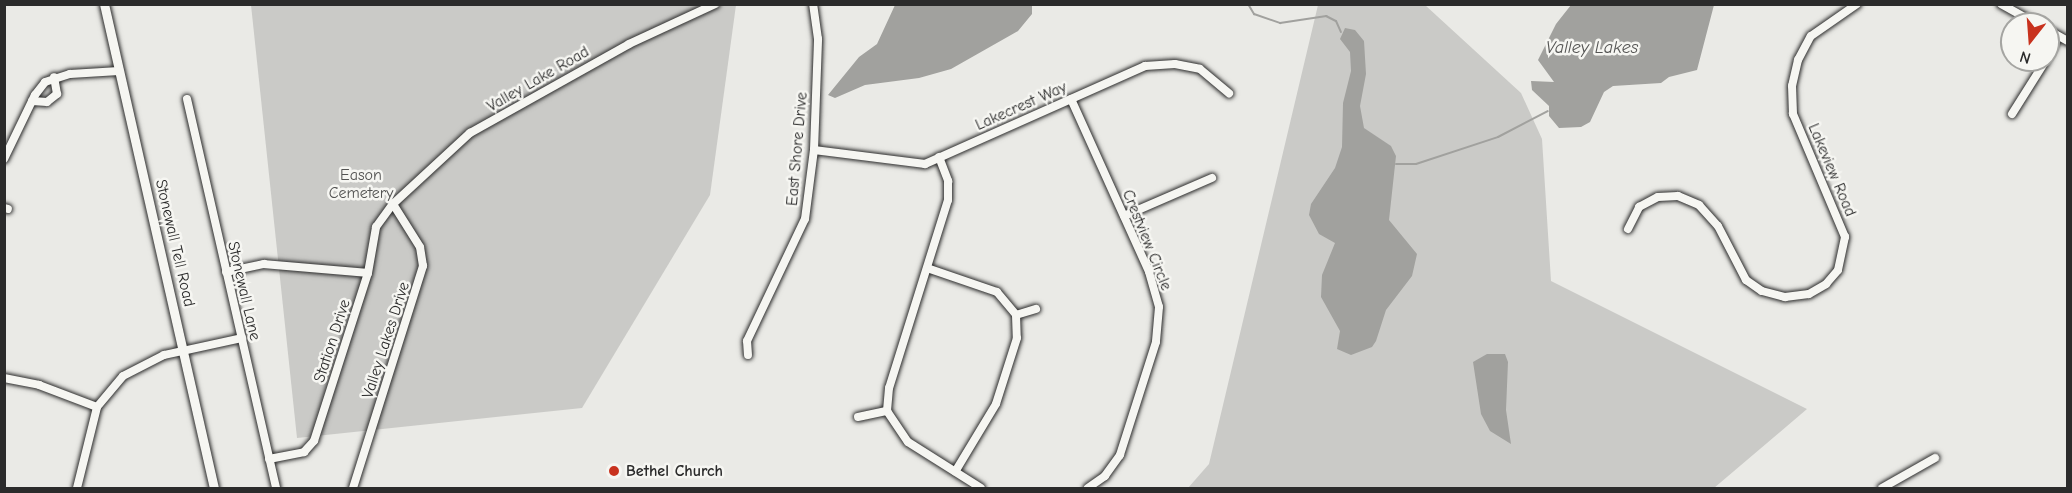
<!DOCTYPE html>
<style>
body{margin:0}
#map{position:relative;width:2072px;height:493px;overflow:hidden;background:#eaeae6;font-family:"Comic Neue",sans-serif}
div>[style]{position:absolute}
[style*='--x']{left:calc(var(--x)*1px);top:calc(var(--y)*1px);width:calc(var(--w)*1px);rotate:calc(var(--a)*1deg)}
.green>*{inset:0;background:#cacac7}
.water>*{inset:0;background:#a1a19e}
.stream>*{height:2px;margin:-1px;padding:0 1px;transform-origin:1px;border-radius:1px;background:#a1a19e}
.roads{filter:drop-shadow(0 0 2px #2b2b2b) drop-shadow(0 0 2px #2b2b2b)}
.minor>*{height:8px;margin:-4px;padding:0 4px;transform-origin:4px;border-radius:4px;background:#f6f6f2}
.tertiary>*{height:9px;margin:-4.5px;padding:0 4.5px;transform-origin:4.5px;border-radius:4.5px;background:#f6f6f2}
.dots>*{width:16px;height:16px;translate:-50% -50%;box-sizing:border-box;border:3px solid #f6f6f2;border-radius:50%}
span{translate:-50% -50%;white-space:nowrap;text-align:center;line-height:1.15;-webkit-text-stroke:5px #f6f6f2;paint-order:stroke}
.street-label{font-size:16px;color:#2b2b2b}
.park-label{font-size:16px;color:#535352}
.poi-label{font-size:16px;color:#2b2b2b;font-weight:700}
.left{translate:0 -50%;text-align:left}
.water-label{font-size:18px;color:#545453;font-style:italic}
.frame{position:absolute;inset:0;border:6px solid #2b2b2b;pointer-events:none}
.north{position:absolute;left:2000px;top:12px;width:60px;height:60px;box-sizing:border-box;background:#f6f6f2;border:2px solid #a5a5a2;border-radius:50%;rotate:197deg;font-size:16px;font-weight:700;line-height:24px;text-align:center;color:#2b2b2b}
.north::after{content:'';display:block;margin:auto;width:21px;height:27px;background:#c8321e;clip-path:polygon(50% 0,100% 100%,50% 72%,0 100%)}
</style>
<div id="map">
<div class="green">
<i style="clip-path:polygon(251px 5px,736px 5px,710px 195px,582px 408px,297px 438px)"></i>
<i style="clip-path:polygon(1318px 5px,1425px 5px,1521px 93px,1542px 139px,1551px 281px,1807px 409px,1714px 488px,1188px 488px,1209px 464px)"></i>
</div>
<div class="water">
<i style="clip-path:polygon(1032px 4px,1032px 14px,1018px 31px,951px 69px,919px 78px,865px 85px,835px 98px,828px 95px,859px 57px,877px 44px,895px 5px)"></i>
<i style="clip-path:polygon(1571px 5px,1571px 4px,1714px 5px,1697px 70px,1669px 77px,1661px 83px,1613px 86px,1604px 92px,1590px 122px,1581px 127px,1559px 128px,1549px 116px,1549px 106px,1532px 90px,1531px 81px,1554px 82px,1538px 60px,1556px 24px)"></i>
<i style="clip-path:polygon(1345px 28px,1355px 30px,1364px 41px,1366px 74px,1360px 106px,1364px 128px,1391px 146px,1396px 156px,1389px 220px,1417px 254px,1412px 276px,1386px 310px,1376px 341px,1372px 347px,1351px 355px,1337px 349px,1340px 331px,1321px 297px,1322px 275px,1335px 243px,1319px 234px,1309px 215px,1311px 204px,1335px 168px,1342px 147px,1343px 103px,1351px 71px,1350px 52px,1340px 39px)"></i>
<i style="clip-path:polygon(1487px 354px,1505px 354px,1508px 362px,1506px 410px,1511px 444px,1490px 431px,1481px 414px,1473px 362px)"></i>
</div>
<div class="stream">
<i style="--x:1248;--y:4;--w:12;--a:59"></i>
<i style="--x:1254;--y:14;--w:28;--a:19"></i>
<i style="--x:1280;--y:23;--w:47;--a:-8.7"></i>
<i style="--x:1326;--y:16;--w:11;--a:27"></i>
<i style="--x:1336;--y:21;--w:12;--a:66"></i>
<i style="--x:1396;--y:164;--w:20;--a:0"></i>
<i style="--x:1416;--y:164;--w:86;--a:-18.2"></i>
<i style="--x:1498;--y:137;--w:56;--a:-27.5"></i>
</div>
<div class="roads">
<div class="minor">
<i style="--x:2001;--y:4;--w:41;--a:29.1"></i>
<i style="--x:2048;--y:30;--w:23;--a:29"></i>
<i style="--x:2048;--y:56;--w:22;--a:-63"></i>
<i style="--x:187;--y:99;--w:399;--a:77.1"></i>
<i style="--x:1071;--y:99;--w:190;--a:65.7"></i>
<i style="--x:1149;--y:272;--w:36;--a:74"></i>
<i style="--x:1159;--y:307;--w:35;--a:95"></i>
<i style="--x:1156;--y:342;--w:119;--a:107.7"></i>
<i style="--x:1120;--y:455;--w:26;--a:126"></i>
<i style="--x:1105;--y:476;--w:21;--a:145"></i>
<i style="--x:32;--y:101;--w:15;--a:4"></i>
<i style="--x:47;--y:102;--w:13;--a:-39"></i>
<i style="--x:57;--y:94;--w:17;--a:-100"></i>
<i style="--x:2012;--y:114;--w:64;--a:-57.8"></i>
<i style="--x:814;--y:150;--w:112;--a:7.2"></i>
<i style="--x:925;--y:164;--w:241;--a:-24"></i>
<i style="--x:1145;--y:66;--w:30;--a:-4"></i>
<i style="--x:1175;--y:64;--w:25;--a:11"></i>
<i style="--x:1200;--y:69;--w:38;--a:40"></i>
<i style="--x:939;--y:157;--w:26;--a:69"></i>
<i style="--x:948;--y:181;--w:19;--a:90"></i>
<i style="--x:948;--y:200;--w:197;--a:107.4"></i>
<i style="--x:889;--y:388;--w:23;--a:95"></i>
<i style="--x:887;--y:411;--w:37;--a:56"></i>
<i style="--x:908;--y:442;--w:86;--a:32.2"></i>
<i style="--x:4;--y:159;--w:71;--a:-64.2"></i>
<i style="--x:35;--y:95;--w:16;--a:-52"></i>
<i style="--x:45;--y:82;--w:26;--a:-18"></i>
<i style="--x:70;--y:74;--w:49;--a:-3.5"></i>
<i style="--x:4;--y:208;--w:4;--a:14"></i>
<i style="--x:1124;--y:216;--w:96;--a:-23.4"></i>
<i style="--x:1628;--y:229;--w:25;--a:-63"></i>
<i style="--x:1639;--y:207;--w:21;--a:-28"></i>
<i style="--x:1658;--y:197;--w:20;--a:-3"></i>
<i style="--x:1678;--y:196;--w:23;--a:23"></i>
<i style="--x:1699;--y:205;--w:28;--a:48"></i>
<i style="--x:1718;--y:226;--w:61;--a:62.6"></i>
<i style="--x:1746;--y:280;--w:19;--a:35"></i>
<i style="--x:1762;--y:291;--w:24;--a:15"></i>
<i style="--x:1785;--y:297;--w:24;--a:-7"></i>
<i style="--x:1809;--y:294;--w:20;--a:-30"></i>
<i style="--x:1826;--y:284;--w:18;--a:-49"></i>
<i style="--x:1838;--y:270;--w:34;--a:-78"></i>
<i style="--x:1845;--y:237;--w:134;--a:-112.9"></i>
<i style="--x:1793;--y:114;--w:28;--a:-92"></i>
<i style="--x:1792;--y:86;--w:27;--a:-77"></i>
<i style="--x:1798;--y:60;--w:27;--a:-62"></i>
<i style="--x:1811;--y:36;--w:56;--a:-34.8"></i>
<i style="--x:927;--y:268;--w:74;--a:18.9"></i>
<i style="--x:997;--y:292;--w:30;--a:50"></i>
<i style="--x:1016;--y:315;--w:23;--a:88"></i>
<i style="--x:1017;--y:338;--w:69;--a:107.7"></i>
<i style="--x:996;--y:404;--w:79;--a:121.1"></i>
<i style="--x:226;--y:272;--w:39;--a:-12"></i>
<i style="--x:264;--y:264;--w:104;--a:4.9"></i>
<i style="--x:1016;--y:315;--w:21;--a:-17"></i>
<i style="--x:748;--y:355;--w:14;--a:-94"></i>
<i style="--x:747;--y:341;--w:135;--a:-64.6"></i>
<i style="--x:805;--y:219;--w:70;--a:-82.6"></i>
<i style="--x:814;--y:150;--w:111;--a:-87.9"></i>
<i style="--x:818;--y:39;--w:35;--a:-98"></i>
<i style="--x:4;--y:378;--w:36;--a:11"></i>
<i style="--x:39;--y:385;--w:62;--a:20.8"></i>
<i style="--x:858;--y:417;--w:30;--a:-12"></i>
<i style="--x:269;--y:459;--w:36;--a:-11"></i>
<i style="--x:304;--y:452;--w:15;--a:-48"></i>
<i style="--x:314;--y:441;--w:176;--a:-72.2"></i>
<i style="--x:368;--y:273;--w:47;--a:-80.1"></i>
<i style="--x:376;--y:227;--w:29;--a:-54"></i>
<i style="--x:393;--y:204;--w:105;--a:-42.7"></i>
<i style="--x:470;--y:133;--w:182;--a:-29.2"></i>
<i style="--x:629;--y:44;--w:95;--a:-24.9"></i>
<i style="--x:77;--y:488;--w:83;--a:-76.1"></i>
<i style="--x:97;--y:407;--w:40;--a:-50"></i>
<i style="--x:123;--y:376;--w:46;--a:-27.1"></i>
<i style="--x:164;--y:355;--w:80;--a:-12.3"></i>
<i style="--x:353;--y:488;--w:233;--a:-72.5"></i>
<i style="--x:423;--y:266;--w:19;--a:-99"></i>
<i style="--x:420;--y:247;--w:51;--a:-122.1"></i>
<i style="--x:1882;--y:488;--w:61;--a:-29.5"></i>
</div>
<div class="tertiary">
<i style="--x:104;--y:4;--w:496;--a:77.2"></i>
</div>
</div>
<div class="dots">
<i style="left:614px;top:471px;background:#c8321e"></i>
</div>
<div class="street-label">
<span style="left:538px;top:79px;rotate:-30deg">Valley Lake Road</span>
<span style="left:1021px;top:106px;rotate:-24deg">Lakecrest Way</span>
<span style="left:797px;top:149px;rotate:-85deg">East Shore Drive</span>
<span style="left:1832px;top:170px;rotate:67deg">Lakeview Road</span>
<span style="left:1147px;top:240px;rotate:68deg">Crestview Circle</span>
<span style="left:175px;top:243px;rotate:77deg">Stonewall Tell Road</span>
<span style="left:244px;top:291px;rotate:77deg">Stonewall Lane</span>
<span style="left:386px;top:340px;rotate:-72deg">Valley Lakes Drive</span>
<span style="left:332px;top:341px;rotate:-72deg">Station Drive</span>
</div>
<div class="park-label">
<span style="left:361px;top:184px">Eason<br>Cemetery</span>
</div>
<div class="poi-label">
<span class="left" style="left:626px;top:471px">Bethel Church</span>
</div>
<div class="water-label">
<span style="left:1592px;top:48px">Valley Lakes</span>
</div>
<div class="frame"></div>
<div class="north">N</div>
</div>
